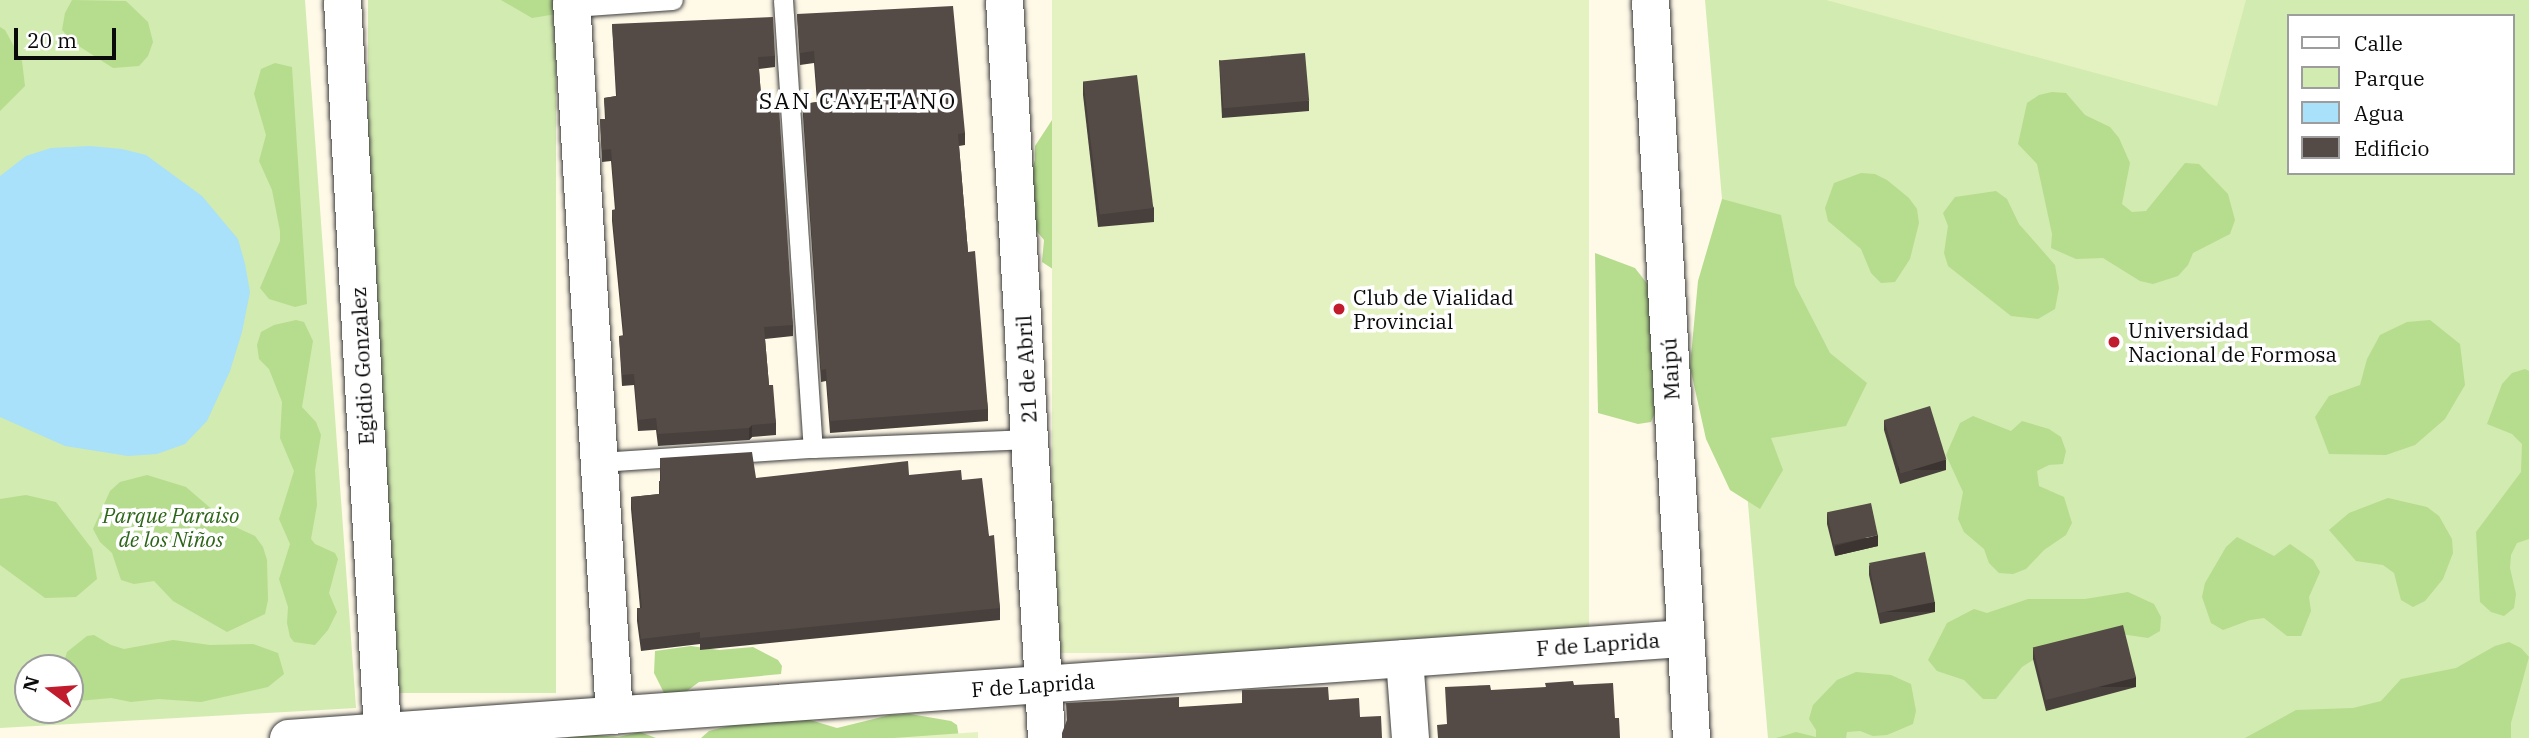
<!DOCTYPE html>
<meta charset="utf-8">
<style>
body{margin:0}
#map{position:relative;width:2529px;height:738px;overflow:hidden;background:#fff9e8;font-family:"IBM Plex Serif",serif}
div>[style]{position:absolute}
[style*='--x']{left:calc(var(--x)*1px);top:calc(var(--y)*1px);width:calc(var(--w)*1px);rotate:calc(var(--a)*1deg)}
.green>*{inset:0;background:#d2ebb0;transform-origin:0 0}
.forest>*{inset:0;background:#b6dc8e}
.pitch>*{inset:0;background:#e4f2c2;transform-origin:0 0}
.water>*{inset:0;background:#a9e0fa}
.roads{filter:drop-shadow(0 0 2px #3d3d3d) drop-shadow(0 0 2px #3d3d3d)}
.lane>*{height:19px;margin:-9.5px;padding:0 9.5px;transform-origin:9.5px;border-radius:9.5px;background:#fff}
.street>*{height:37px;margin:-18.5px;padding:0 18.5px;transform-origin:18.5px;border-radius:18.5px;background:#fff}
.wall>*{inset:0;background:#48403c}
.shaded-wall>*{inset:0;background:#3b3431;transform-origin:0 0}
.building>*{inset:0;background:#544b46;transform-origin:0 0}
.dots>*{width:19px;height:19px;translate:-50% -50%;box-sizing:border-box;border:4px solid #fff;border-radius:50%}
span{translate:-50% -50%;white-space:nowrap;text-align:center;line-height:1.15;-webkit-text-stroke:7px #fff;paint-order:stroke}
.poi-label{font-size:21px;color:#0a0a0a}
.left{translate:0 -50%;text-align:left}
.street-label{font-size:21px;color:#0a0a0a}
.park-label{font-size:21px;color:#2c6518;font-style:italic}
.neighbourhood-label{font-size:23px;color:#0a0a0a;letter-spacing:2px}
.legend{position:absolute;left:2287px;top:14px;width:228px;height:161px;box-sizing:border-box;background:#fff;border:2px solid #9d9d9d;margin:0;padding:9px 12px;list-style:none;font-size:21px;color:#0a0a0a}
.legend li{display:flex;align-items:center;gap:14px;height:35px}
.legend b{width:35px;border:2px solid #9d9d9d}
.north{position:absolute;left:14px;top:654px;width:70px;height:70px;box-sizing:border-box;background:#fff;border:2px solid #9d9d9d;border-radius:50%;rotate:286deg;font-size:19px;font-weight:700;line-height:28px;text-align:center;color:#0a0a0a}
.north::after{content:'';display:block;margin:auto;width:24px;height:32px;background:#c11c2d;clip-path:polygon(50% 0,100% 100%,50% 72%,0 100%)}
.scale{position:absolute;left:14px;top:28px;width:102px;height:32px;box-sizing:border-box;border:4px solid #0a0a0a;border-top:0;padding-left:9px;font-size:21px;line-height:24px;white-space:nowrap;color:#0a0a0a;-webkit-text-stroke:5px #fff;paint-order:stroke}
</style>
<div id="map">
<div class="green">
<i style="clip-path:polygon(evenodd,0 0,305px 0,356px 708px,0 728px,0 0,28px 668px,70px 668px,70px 710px,28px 710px,28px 668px)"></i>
<i style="left:368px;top:0;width:188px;height:693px"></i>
<i style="clip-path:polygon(evenodd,1705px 0,2529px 0,2529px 738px,1768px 738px,1705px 0,2289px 16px,2513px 16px,2513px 173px,2289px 173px,2289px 16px)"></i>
</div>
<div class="forest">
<i style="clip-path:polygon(72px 0,126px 1px,148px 22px,153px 42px,148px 56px,139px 66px,113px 68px,74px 43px,62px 30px,65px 13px)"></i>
<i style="clip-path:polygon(501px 0,566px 0,563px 13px,532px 18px)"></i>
<i style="clip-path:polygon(0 27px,5px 30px,22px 61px,25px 86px,0 111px)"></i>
<i style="clip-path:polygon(275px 63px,292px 67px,307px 304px,295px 307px,269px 299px,260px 288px,280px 241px,280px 231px,272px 190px,259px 161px,266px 135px,254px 94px,261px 69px)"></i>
<i style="clip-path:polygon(2052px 92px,2066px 93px,2085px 115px,2110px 127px,2119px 138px,2130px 163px,2122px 204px,2132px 212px,2146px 211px,2185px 163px,2199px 164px,2228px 194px,2235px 220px,2230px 234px,2193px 253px,2188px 265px,2178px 276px,2153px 284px,2140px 281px,2103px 258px,2076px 259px,2051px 248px,2052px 234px,2037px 164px,2018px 144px,2027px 103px,2039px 95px)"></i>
<i style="clip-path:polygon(1062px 111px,1079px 279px,1065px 277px,1042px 262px,1044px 240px,1030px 223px,1023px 194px,1035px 160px,1035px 146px,1052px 120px)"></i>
<i style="clip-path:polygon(1861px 173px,1875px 174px,1887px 180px,1909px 198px,1917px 209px,1919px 223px,1910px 259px,1895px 282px,1881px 283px,1871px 273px,1861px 249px,1828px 221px,1825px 208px,1834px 183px)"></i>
<i style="clip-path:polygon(1996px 191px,2007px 199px,2019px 224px,2055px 265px,2059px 288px,2055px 309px,2038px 319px,2011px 316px,1948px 266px,1944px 253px,1948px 226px,1943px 213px,1955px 197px)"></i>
<i style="clip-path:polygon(1722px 199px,1781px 215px,1795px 285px,1830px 353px,1867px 383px,1846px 426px,1771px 438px,1783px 470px,1760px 509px,1730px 490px,1706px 439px,1690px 367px,1698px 281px)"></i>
<i style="clip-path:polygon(1595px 253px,1635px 268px,1649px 286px,1657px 408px,1651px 422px,1638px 424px,1598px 413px)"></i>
<i style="clip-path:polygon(296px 320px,304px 322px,313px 341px,302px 407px,316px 422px,321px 435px,315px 470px,317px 505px,311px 539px,315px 544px,335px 553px,338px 559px,329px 593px,337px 612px,328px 630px,315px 645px,294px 642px,290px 637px,287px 623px,288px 607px,279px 579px,290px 544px,279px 519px,294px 471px,280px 438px,282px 402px,269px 369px,259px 359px,257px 345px,261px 332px,274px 325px)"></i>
<i style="clip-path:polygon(2430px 320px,2460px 344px,2465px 385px,2445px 419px,2415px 445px,2386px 455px,2329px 454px,2315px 417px,2329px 396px,2360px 385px,2367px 359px,2380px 335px,2407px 322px)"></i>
<i style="clip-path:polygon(2525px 369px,2529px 371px,2529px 539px,2517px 543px,2511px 555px,2510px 568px,2516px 594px,2514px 608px,2504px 616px,2491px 612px,2480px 602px,2476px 532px,2521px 472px,2522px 444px,2512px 434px,2487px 424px,2502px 384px,2512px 373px)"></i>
<i style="clip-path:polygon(1973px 416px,2011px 431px,2022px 421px,2049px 429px,2061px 437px,2066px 451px,2063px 464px,2049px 465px,2037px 471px,2039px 486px,2064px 497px,2072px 523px,2066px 535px,2044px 550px,2026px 569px,2013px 574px,1999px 573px,1989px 563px,1984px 549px,1964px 532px,1958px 519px,1963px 492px,1946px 455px,1960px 423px)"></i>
<i style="clip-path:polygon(147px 475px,186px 487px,229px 524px,255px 536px,263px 547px,267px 560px,268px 600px,265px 614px,227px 632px,173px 601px,154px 581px,134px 584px,121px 580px,112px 553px,100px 542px,93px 529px,110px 491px,120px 482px)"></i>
<i style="clip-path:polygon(26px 495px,56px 502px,92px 549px,97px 579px,76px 597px,45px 598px,0 565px,0 499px)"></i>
<i style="clip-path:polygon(2388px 498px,2427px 507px,2439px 516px,2452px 539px,2453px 553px,2443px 579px,2425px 601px,2413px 607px,2401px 600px,2394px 573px,2383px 565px,2356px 561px,2329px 530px,2349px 513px)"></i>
<i style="clip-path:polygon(2237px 537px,2274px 556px,2290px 544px,2313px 560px,2320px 572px,2309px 597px,2311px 611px,2301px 636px,2287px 636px,2264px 618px,2250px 620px,2223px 630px,2211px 623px,2202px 597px,2205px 583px,2226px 547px)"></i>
<i style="clip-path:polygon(2128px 592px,2154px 604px,2161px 617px,2160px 631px,2148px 638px,2121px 634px,2080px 636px,2059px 653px,2033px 660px,2022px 667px,1996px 699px,1983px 699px,1964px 680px,1937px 671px,1928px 660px,1947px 623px,1974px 609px,1987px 613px,2028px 599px,2085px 599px)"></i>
<i style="clip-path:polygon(94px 635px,111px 645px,124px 649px,173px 640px,210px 645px,253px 644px,278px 653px,284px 674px,268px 687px,201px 702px,159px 699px,131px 702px,111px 698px,78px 701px,70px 696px,70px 668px,62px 668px,63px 665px,67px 652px,87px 636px)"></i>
<i style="clip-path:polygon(2509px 642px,2521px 648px,2529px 657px,2511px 723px,2511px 738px,2245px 738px,2296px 710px,2353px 708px,2381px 701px,2401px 679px,2456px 668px,2495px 646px)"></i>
<i style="clip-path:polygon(691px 646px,719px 650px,753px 647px,778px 660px,782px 666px,781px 674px,699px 682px,683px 694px,664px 693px,654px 673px,655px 651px)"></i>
<i style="clip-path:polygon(1856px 672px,1891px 675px,1911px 684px,1916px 711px,1913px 724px,1887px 735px,1873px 736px,1860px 731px,1847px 732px,1846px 738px,1776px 738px,1796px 732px,1816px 737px,1816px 730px,1809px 719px,1813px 705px,1837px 680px)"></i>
<i style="clip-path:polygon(910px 714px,951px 721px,957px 725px,959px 738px,701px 738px,709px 731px,736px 724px,810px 720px,837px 728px,890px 715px)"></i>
<i style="clip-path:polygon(640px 732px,656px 738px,567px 738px,575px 733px,618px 737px)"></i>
</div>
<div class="pitch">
<i style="left:1052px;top:0;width:537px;height:653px"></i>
<i style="clip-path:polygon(1826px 0,2246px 0,2217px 106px)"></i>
<i style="clip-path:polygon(978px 732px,978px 738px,894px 738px)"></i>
</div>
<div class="water">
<i style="clip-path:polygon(90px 146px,122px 149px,146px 155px,202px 196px,238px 239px,245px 264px,250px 292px,242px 332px,230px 371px,207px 421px,185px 444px,157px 454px,128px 456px,65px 446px,0 417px,0 176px,26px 156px,51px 148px)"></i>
</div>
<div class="roads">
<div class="lane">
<i style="--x:783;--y:0;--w:449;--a:86.2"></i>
<i style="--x:572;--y:7;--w:101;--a:-4"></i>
<i style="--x:600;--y:462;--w:213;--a:-3.8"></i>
<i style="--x:813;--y:448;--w:217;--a:-2.4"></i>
</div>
<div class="street">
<i style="--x:342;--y:0;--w:732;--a:86.87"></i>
<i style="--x:571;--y:0;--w:716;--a:86.56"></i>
<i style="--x:1004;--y:0;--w:739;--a:86.74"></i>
<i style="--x:1650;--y:0;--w:739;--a:86.82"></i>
<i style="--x:1404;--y:658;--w:80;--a:85.7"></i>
<i style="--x:288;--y:738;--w:1400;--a:-4.1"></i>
</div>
</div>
<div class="wall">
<i style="clip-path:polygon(797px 14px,965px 133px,965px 145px,959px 146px,968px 252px,988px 409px,988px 421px,830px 433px,826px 381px,821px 382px,803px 116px,803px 104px,817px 102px,814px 63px,800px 65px)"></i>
<i style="clip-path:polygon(612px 24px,775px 56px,775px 67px,759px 69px,762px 108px,793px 325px,793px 336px,765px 339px,769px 385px,776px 423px,776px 435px,752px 437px,749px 440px,658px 446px,656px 430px,638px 431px,634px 385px,622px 386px,619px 336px,623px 336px,612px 221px,612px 210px,615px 210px,611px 161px,602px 162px,600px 119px,605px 119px,604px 98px,616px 96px)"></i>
<i style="clip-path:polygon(1219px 60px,1309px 101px,1309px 111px,1222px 118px)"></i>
<i style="clip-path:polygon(1083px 81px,1154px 208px,1154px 222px,1098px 227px,1083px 95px)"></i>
<i style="clip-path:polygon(1884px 420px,1946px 470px,1900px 484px,1884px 430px)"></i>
<i style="clip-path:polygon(660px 458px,756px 478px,909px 475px,962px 480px,989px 536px,1000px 608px,1000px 620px,700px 650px,700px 644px,641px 651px,637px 621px,637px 608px,640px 608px,631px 509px,631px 497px,659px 494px,659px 481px,660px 481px)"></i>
<i style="clip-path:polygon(1827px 513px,1878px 546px,1835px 556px,1827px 524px)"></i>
<i style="clip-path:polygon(1869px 565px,1935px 612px,1880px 624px,1869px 575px)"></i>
<i style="clip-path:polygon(2033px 649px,2136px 687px,2046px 711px,2033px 659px)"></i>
</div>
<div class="shaded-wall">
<i style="clip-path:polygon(752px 425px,752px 437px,749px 440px,749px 428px)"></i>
<i style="left:1946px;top:460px;width:10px;height:48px;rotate:90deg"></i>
<i style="clip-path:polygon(1878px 535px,1878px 546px,1835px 556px,1835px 546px)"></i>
<i style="left:1935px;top:602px;width:10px;height:56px;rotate:90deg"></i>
<i style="left:2136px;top:677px;width:10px;height:93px;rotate:90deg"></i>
</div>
<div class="building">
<i style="clip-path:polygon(953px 6px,965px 133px,958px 134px,968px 252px,975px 251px,988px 409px,830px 421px,826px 369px,821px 370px,803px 104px,818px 102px,814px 51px,800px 53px,797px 14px)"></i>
<i style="clip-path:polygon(773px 17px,775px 56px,758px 57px,762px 108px,779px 107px,793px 325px,764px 327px,769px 385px,773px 385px,776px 423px,752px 425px,749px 428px,658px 434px,656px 418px,638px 420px,634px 374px,622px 375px,619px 336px,624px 335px,612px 210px,616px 209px,611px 149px,602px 150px,600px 119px,606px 119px,604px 98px,617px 96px,612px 24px)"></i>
<i style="left:1305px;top:53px;width:48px;height:86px;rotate:85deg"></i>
<i style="left:1137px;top:75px;width:134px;height:54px;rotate:83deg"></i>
<i style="left:1930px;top:406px;width:56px;height:48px;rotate:73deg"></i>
<i style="clip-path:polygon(752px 452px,756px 478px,908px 461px,909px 475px,961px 470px,962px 480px,982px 478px,989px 536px,994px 535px,1000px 608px,700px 638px,700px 632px,641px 639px,637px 608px,642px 608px,631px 497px,660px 494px,659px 481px,661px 481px,660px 458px)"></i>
<i style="left:1871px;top:503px;width:33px;height:45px;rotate:78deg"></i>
<i style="left:1925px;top:552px;width:51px;height:57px;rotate:79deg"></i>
<i style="left:2123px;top:625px;width:54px;height:93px;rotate:76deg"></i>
<i style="clip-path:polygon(1573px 681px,1574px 685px,1613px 683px,1615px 718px,1619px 718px,1620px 738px,1438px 738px,1437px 725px,1447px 724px,1445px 687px,1490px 685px,1491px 690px,1546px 687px,1545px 683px)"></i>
<i style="clip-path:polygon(1328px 687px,1329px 700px,1359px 698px,1360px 717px,1381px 716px,1382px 738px,1062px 738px,1062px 733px,1067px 720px,1066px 703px,1179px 697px,1179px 707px,1242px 703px,1242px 690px)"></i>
</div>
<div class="dots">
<i style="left:1339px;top:309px;background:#c11c2d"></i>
<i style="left:2114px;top:342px;background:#c11c2d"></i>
</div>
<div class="poi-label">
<span class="left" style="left:1353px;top:309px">Club de Vialidad<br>Provincial</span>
<span class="left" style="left:2128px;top:342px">Universidad<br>Nacional de Formosa</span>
</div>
<div class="street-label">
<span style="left:362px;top:366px;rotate:-93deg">Egidio Gonzalez</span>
<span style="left:1026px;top:369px;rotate:-93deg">21 de Abril</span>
<span style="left:1670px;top:369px;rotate:-93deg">Maipú</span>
<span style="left:1598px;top:644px;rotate:-4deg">F de Laprida</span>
<span style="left:1033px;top:685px;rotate:-4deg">F de Laprida</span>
</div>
<div class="park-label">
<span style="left:171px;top:527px">Parque Paraiso<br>de los Niños</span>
</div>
<div class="neighbourhood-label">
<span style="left:858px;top:100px">SAN CAYETANO</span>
</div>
<ul class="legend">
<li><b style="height:9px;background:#fff"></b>Calle</li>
<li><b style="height:19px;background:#d2ebb0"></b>Parque</li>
<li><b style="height:19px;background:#a9e0fa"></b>Agua</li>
<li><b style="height:19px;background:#544b46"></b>Edificio</li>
</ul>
<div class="north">N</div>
<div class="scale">20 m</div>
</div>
